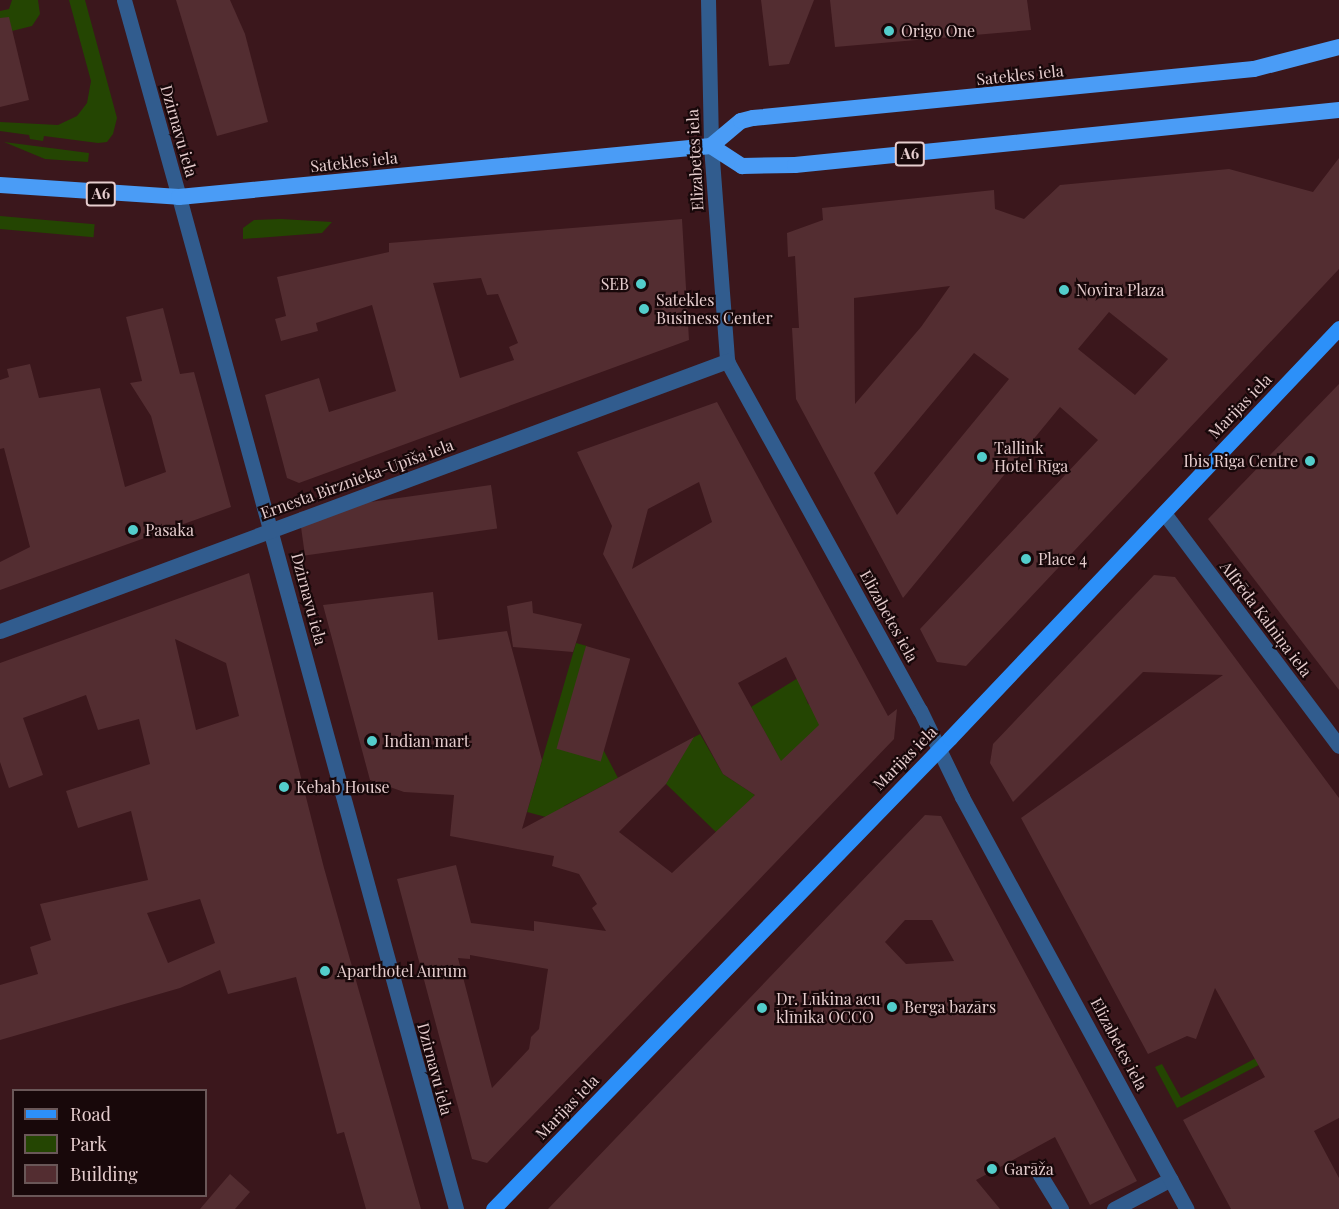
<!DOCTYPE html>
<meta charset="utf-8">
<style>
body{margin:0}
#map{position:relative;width:1339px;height:1209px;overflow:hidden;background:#3b171c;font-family:"Playfair Display",serif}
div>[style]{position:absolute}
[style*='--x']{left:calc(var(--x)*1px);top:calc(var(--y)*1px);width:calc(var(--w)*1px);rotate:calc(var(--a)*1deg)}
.green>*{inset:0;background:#244502;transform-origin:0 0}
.building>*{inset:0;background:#532d31;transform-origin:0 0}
.pedestrian>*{height:15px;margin:-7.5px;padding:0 7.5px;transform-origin:7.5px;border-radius:7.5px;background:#315c8e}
.minor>*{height:15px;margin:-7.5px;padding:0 7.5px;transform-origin:7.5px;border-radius:7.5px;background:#315c8e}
.tertiary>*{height:15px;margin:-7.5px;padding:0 7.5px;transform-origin:7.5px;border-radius:7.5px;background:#315c8e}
.primary>*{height:15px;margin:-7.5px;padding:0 7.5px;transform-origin:7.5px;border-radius:7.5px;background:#2c90f9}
.trunk>*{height:16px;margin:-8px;padding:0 8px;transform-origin:8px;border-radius:8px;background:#4a9cf6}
.dots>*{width:16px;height:16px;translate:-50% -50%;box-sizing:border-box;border:3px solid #18080a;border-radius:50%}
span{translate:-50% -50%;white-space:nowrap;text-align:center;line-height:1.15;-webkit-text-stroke:4.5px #18080a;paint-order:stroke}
.shield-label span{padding:2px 4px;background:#18080a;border:2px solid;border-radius:4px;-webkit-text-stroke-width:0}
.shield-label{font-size:15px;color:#e6cdce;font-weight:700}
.poi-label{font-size:16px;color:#e6cdce}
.left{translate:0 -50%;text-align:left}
.right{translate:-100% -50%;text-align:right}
.street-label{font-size:16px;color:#e6cdce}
.legend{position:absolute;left:12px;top:1089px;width:195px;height:108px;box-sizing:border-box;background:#18080a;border:2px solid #6a5758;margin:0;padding:8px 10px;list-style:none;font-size:18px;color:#e6cdce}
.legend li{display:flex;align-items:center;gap:12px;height:30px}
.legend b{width:30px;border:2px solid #6a5758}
</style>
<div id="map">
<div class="green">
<i style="clip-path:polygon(12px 0,38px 0,40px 14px,32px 26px,0 34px,0 11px,9px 9px)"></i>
<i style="clip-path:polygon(69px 0,85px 0,117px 118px,113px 134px,107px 142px,98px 143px,44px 136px,43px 141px,30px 139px,29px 135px,0 131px,0 122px,58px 125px,77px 116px,87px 103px,91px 81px)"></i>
<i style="clip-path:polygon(4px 142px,89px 153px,88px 162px,45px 159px)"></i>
<i style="left:0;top:216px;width:95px;height:13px;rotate:5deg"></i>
<i style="clip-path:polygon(254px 220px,281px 219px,332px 222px,322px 233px,243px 239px,243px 228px)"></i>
<i style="clip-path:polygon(576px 643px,587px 646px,562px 740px,604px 751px,618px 778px,564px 806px,561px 821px,527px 812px)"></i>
<i style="clip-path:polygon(798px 678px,808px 704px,813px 704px,824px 724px,780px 770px,777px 754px,751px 707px)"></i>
<i style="clip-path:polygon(700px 734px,723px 774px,755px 795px,717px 833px,664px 782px,676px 747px)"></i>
<i style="clip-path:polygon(1271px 1050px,1274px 1057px,1177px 1108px,1155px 1067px,1162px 1064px,1181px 1098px)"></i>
</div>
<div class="building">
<i style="clip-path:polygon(176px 0,230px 0,245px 34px,268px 122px,217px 136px)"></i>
<i style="clip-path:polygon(761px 0,814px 0,789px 64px,769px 66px)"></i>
<i style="clip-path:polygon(830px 0,1027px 0,1031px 30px,835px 47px)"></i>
<i style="clip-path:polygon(9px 17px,29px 100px,0 107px,0 18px)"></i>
<i style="clip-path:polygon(evenodd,1339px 158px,1339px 269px,966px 666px,937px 662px,920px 629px,1098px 440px,1060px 407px,903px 598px,796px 399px,792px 328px,799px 328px,795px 256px,788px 257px,787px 233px,823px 220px,822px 208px,994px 190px,995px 209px,1024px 219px,1060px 185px,1229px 169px,1313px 192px,1339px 158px,950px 286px,921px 327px,855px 404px,854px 298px,950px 286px,1339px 158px,1109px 312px,1168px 359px,1135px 395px,1078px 349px,1109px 312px,1339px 158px,974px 353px,1009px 379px,897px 515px,874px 473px,974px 353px)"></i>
<i style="clip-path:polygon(evenodd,682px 219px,689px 340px,299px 483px,287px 478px,265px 395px,319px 378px,329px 412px,396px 391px,372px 305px,316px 323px,318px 331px,281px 341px,275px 319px,286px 316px,277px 277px,389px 252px,389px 243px,682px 219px,481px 278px,487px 295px,498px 294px,518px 343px,509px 347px,514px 360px,460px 378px,433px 283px,481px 278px)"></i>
<i style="clip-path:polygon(163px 308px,180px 374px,194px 372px,231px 507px,0 590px,0 562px,30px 547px,4px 448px,0 449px,0 380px,9px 377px,7px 369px,30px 364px,39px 398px,100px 388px,125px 487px,166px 472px,151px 416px,130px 383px,142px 381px,126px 317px)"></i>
<i style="clip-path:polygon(1339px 384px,1339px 690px,1208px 519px)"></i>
<i style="clip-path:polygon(evenodd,717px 402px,888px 716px,897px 709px,894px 739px,487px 1163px,472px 1159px,397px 879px,456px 865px,471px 923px,534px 931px,534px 921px,606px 931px,592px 908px,597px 904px,579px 874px,552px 866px,554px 856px,450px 836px,454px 795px,404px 792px,370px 780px,323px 605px,433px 592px,438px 640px,507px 631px,542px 760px,522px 829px,694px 737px,666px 784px,619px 832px,672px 873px,755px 795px,723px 774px,603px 554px,612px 526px,577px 452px,717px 402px,699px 482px,712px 522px,632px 569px,648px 509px,699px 482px,717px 402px,786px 657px,819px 725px,781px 761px,738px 683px,786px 657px,717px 402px,470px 955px,548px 969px,539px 1029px,531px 1037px,529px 1049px,492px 1088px,458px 958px,470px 959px,470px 955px)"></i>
<i style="left:491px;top:485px;width:44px;height:194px;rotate:82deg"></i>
<i style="clip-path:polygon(evenodd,249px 573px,324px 868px,421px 1209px,366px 1209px,344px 1132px,337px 1134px,296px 977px,228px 994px,220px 970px,180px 988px,0 1040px,0 985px,38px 974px,30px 947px,51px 940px,40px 904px,148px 880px,131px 811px,78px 828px,66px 791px,150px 764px,139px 719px,98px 730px,86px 695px,23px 718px,43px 775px,9px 788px,0 762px,0 663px,249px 573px,175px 639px,226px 663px,239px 716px,196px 730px,175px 639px,249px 573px,200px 899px,215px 943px,168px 963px,147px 913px,200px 899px)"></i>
<i style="clip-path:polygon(1154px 575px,1175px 577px,1339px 798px,1339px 1118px,1314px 1131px,1339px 1178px,1339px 1209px,1231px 1209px,1183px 1120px,1265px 1077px,1215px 988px,1196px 1039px,1187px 1036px,1148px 1054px,1021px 818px,1223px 675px,1143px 672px,1013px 802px,990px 763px,993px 744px)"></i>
<i style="clip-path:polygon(532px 601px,533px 613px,582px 624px,573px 652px,513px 647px,507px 606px)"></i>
<i style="left:586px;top:646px;width:46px;height:107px;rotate:16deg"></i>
<i style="clip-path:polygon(evenodd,925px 815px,941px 816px,1137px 1181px,1090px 1205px,1055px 1137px,976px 1180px,1000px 1209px,548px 1209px,925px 815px,905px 920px,932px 920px,954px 961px,906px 964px,885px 942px,905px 920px)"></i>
<i style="clip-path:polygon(230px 1174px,250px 1192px,235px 1209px,200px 1209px)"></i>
</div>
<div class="pedestrian">
<i style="--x:1037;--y:1170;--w:46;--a:58.4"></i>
<i style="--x:1114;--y:1209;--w:64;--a:-27.8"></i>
</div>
<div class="minor">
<i style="--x:708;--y:0;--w:146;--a:88.8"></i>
<i style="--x:711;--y:146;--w:216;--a:85.7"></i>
<i style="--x:727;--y:361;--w:399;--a:61.1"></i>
<i style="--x:920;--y:710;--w:97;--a:64.2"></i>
<i style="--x:962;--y:797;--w:469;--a:61.4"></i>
<i style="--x:179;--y:197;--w:1049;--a:74.69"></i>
<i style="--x:1164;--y:513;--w:291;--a:53.1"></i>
<i style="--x:0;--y:631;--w:776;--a:-20.37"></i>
</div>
<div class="tertiary">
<i style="--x:124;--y:0;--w:205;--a:74.4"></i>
</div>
<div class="primary">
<i style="--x:493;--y:1209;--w:656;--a:-45.86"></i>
<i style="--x:950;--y:738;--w:565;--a:-46.51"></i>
</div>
<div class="trunk">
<i style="--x:711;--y:146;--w:37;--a:33"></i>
<i style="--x:742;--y:166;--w:53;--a:-1.1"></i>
<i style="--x:795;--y:165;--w:547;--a:-5.77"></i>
<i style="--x:0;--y:185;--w:179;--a:3.8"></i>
<i style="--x:179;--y:197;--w:534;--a:-5.48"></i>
<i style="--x:711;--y:146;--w:39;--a:-40"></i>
<i style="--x:741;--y:121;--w:12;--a:-14"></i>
<i style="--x:753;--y:118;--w:503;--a:-5.59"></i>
<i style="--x:1254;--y:69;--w:88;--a:-14.5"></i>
</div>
<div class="dots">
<i style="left:889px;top:31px;background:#53cdcb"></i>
<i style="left:641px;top:284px;background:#53cdcb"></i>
<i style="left:1064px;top:290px;background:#53cdcb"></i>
<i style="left:644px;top:309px;background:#53cdcb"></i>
<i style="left:982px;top:457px;background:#53cdcb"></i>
<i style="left:1310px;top:461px;background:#53cdcb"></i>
<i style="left:133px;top:530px;background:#53cdcb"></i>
<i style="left:1026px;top:559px;background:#53cdcb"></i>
<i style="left:372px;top:741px;background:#53cdcb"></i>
<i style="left:284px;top:787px;background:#53cdcb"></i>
<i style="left:325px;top:971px;background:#53cdcb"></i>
<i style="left:892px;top:1007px;background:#53cdcb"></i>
<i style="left:762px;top:1008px;background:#53cdcb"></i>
<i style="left:992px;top:1169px;background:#53cdcb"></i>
</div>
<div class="shield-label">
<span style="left:910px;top:154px">A6</span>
<span style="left:101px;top:194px">A6</span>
</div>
<div class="poi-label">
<span class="left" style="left:901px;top:31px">Origo One</span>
<span class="right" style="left:629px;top:284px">SEB</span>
<span class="left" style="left:1076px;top:290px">Novira Plaza</span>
<span class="left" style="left:656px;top:309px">Satekles<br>Business Center</span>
<span class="left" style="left:994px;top:457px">Tallink<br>Hotel Rīga</span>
<span class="right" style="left:1298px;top:461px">Ibis Riga Centre</span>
<span class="left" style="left:145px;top:530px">Pasaka</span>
<span class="left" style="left:1038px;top:559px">Place 4</span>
<span class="left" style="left:384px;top:741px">Indian mart</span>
<span class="left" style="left:296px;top:787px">Kebab House</span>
<span class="left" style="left:337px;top:971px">Aparthotel Aurum</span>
<span class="left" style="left:776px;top:1008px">Dr. Lūkina acu<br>klīnika OCCO</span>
<span class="left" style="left:904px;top:1007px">Berga bazārs</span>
<span class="left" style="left:1004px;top:1169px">Garāža</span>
</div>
<div class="street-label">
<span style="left:1020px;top:75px;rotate:-6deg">Satekles iela</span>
<span style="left:179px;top:131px;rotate:74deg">Dzirnavu iela</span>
<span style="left:695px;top:160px;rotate:-93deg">Elizabetes iela</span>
<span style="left:354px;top:162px;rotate:-6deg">Satekles iela</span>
<span style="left:1240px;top:406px;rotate:-46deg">Marijas iela</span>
<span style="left:357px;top:479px;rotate:-20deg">Ernesta Birznieka-Upīša iela</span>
<span style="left:309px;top:599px;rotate:75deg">Dzirnavu iela</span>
<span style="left:889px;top:616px;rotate:61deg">Elizabetes iela</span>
<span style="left:1266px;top:619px;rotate:53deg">Alfrēda Kalniņa iela</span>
<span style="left:905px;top:758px;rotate:-45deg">Marijas iela</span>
<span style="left:1119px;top:1044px;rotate:62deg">Elizabetes iela</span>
<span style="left:435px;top:1069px;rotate:75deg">Dzirnavu iela</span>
<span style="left:567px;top:1107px;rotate:-46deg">Marijas iela</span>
</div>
<ul class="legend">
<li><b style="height:8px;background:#2c90f9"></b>Road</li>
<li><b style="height:16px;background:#244502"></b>Park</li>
<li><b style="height:16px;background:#532d31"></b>Building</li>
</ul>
</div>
